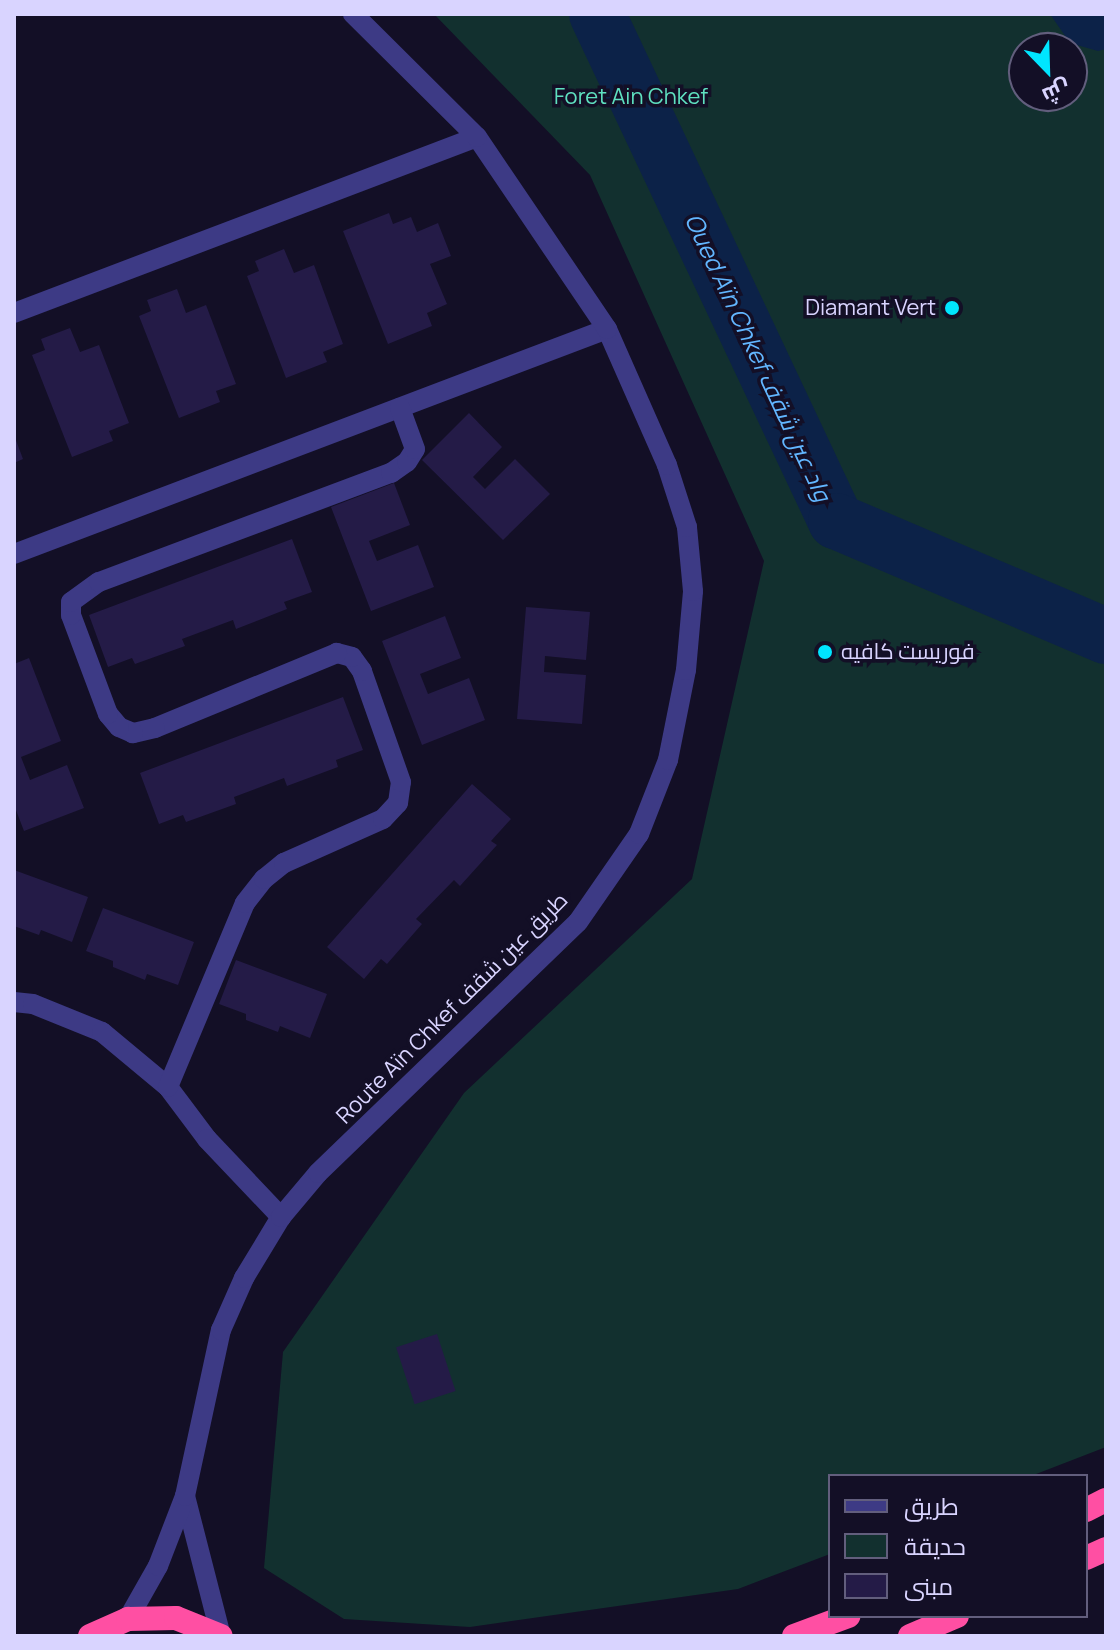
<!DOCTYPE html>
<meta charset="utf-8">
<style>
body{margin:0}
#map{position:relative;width:1120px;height:1650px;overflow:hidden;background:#130f26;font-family:Manrope,Cairo,sans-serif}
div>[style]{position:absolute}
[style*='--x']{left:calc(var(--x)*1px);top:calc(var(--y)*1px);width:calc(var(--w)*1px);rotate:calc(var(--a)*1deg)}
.green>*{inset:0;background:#12302f}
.water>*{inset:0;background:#0c2248}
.river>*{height:56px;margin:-28px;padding:0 28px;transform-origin:28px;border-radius:28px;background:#0c2248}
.building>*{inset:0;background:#241b47;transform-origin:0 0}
.minor>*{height:20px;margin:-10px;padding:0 10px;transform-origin:10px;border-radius:10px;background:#3d3a85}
.highway>*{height:24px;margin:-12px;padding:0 12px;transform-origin:12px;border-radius:12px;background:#ff4fa3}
.dots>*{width:22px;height:22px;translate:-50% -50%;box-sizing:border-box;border:4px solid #130f26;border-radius:50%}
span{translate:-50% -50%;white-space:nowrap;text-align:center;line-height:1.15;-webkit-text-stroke:7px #130f26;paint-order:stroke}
.park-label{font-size:22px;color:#5fe0c0}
.poi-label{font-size:22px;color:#d9d4ff}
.right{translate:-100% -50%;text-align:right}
.left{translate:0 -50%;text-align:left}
.street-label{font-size:22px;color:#d9d4ff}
.water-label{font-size:24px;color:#62b6ff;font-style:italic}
.frame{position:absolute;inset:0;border:16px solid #d9d4ff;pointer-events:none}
.legend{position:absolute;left:828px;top:1474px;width:260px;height:144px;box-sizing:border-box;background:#130f26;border:2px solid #625e7d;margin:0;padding:10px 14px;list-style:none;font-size:24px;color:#d9d4ff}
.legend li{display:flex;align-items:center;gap:16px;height:40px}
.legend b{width:40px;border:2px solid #625e7d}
.north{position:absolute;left:1008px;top:32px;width:80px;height:80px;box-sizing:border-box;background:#130f26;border:2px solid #625e7d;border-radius:50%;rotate:157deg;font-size:22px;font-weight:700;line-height:32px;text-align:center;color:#d9d4ff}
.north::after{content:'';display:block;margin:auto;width:28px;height:36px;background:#00e5ff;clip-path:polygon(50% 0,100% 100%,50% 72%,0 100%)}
</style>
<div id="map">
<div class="green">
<i style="clip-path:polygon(evenodd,434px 14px,1106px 14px,1106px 1447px,1031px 1476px,830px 1476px,830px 1554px,738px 1589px,470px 1627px,344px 1619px,264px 1568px,283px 1352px,464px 1093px,692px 879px,764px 561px,590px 175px,434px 14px,1024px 48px,1072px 48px,1072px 96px,1024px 96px,1024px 48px)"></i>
</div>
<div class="water">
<i style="clip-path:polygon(1050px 14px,1106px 14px,1106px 49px,1098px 51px,1070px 43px)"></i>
</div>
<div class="river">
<i style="--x:597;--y:14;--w:561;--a:64.76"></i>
<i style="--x:836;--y:521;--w:293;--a:23.1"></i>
</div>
<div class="building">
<i style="clip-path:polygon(389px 213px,393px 224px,411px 217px,417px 232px,438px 223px,451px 256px,430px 264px,447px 304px,427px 313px,432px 326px,388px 344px,343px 231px)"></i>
<i style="clip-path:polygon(284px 249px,294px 273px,314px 265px,343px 344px,323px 352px,327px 362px,286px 378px,247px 276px,259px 271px,255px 261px)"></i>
<i style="clip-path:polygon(177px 289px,186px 313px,206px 305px,236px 384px,216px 391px,220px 402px,179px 418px,139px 316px,151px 311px,147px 300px)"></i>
<i style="clip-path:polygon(70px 328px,80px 352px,99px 345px,129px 423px,109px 431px,113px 441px,72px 457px,32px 355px,45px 350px,41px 339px)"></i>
<i style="clip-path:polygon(469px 413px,502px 447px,473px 477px,485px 489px,515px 459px,550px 494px,503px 540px,422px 460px)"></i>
<i style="clip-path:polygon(14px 435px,23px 459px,14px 463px)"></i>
<i style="clip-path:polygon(394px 483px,410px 525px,369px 541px,377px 561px,418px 545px,434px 587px,371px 611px,331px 507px)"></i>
<i style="clip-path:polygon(292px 539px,312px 592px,284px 602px,287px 609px,236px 629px,233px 620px,182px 639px,185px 646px,135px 664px,132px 658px,108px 667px,89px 615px)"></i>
<i style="clip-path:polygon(526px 607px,590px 612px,586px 660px,545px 656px,544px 672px,586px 675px,582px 724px,517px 719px)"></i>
<i style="clip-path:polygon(445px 616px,461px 658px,420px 674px,428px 694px,469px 678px,485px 720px,422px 745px,382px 641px)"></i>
<i style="clip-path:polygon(29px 658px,61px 741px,21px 757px,30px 780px,67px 765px,84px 808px,24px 831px,14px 805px,14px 664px)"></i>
<i style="clip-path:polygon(343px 697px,363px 750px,336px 760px,338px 767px,287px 786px,284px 778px,234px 797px,236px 804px,186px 822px,183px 815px,159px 824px,140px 773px)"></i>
<i style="clip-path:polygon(472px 784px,511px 819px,491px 841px,497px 845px,460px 886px,454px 880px,416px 919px,422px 924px,387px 964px,381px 959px,364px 979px,327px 947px)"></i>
<i style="clip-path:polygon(14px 870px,88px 897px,72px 942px,41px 930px,39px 935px,14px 926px)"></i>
<i style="clip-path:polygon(103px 908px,194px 942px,178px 985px,147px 974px,145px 980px,113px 967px,113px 961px,86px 951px)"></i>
<i style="clip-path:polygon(236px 960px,327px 994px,310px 1038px,280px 1026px,278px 1032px,246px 1020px,246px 1014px,219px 1004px)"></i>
<i style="left:437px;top:1334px;width:60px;height:43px;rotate:72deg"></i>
</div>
<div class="minor">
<i style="--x:14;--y:313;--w:495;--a:-20.8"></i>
<i style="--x:14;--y:554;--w:634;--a:-20.78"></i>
<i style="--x:14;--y:1002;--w:19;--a:6"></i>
<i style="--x:33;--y:1004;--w:74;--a:22.1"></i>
<i style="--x:102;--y:1032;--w:86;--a:39.8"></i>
<i style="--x:168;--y:1087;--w:65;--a:53.1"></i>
<i style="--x:207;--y:1139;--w:108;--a:46.5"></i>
<i style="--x:168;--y:1087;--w:199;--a:-67.3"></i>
<i style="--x:245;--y:903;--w:31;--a:-52"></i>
<i style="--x:264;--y:879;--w:26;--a:-39"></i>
<i style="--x:284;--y:863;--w:108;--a:-24"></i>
<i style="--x:383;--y:819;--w:22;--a:-47"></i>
<i style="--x:398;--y:803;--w:21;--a:-82"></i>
<i style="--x:401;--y:782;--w:118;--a:-109.4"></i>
<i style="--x:362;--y:671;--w:17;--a:-126"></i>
<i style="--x:352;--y:657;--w:16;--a:-165"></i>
<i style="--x:337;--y:653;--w:197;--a:157.6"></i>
<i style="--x:155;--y:728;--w:23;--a:167"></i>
<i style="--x:133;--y:733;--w:15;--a:-157"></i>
<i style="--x:119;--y:727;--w:17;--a:-130"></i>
<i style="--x:108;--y:714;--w:106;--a:-110.5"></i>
<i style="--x:71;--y:615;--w:13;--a:-90"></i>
<i style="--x:71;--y:602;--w:34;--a:-36"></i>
<i style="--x:99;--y:582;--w:312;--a:-20.5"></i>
<i style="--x:391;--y:473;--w:19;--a:-35"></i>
<i style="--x:407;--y:462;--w:15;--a:-58"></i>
<i style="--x:415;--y:449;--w:44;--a:-110.1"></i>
<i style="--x:185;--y:1496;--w:145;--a:75.6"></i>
<i style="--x:128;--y:1619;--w:61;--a:-60.5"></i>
<i style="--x:158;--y:1566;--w:75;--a:-68.9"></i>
<i style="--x:185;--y:1496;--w:170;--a:-77.8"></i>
<i style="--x:221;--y:1330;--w:57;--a:-66.1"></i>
<i style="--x:244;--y:1278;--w:71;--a:-58.8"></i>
<i style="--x:281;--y:1217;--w:57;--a:-49.9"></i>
<i style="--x:318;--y:1173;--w:361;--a:-44"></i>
<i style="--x:578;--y:922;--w:107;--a:-55.3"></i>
<i style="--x:639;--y:834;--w:79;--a:-68.6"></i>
<i style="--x:668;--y:760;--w:92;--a:-78.7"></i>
<i style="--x:686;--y:670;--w:79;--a:-84.9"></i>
<i style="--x:693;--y:591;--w:64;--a:-95.4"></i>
<i style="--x:687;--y:527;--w:65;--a:-107.9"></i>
<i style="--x:667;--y:465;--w:149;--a:-113.8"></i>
<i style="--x:607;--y:329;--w:232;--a:-124.1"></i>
<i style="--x:477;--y:137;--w:175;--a:-135.2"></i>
</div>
<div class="highway">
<i style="--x:1086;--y:1510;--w:22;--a:-27"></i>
<i style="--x:1086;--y:1558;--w:22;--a:-24"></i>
<i style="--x:90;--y:1636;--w:42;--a:-24.1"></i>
<i style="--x:128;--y:1619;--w:48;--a:-1.2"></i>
<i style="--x:176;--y:1618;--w:48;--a:21.8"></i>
<i style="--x:794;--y:1636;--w:58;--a:-20.3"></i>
<i style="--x:910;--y:1636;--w:51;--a:-23.1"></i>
</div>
<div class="dots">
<i style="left:952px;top:308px;background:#00e5ff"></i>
<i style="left:825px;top:652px;background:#00e5ff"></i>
</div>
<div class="park-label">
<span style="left:631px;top:97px">Foret Ain Chkef</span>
</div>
<div class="poi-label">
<span class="right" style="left:936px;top:308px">Diamant Vert</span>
<span class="left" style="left:841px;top:652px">فوريست كافيه</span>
</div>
<div class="street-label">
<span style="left:452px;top:1008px;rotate:-45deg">Route Aïn Chkef طريق عين شقف</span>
</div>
<div class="water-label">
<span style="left:759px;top:357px;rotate:65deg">Oued Aïn Chkef واد عين شقف</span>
</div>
<div class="frame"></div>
<ul class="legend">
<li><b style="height:10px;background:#3d3a85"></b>طريق</li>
<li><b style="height:22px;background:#12302f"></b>حديقة</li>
<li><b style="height:22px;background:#241b47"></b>مبنى</li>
</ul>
<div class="north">ش</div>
</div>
